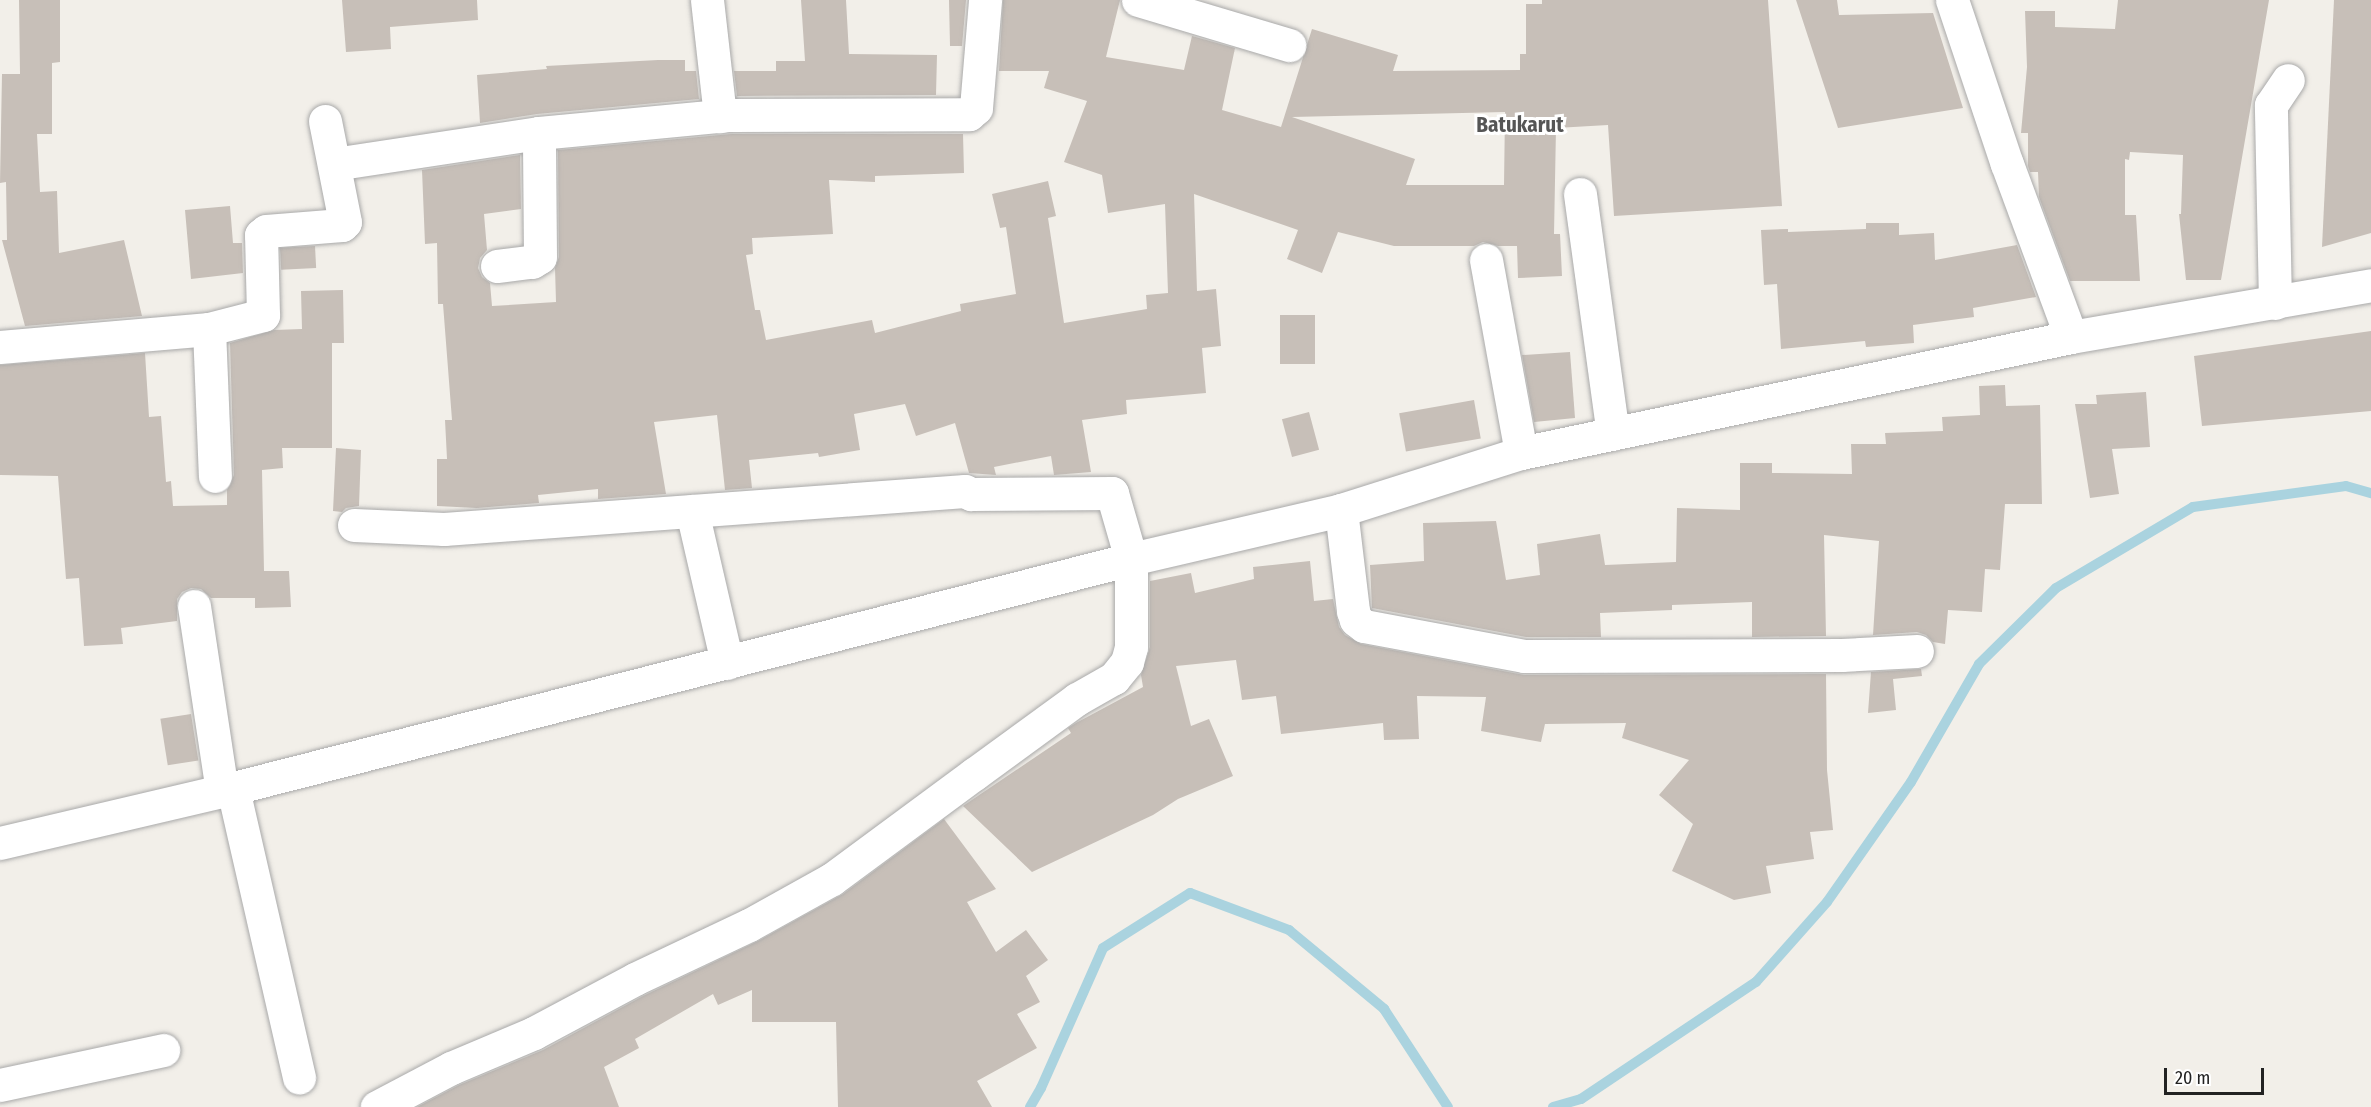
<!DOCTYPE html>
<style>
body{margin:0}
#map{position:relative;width:2371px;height:1107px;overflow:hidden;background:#f2efe9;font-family:"Fira Sans Condensed",sans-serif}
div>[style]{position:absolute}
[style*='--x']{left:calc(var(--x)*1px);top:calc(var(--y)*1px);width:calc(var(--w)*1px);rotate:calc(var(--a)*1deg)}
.stream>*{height:10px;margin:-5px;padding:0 5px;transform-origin:5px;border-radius:5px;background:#aad3df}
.building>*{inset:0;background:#c7bfb8;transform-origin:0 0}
.roads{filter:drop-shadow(0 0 2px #a9a9a9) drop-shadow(0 0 2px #a9a9a9)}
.minor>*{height:33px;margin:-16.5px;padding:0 16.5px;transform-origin:16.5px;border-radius:16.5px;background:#fff}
.tertiary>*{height:33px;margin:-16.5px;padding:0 16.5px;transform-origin:16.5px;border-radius:16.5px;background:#fff}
span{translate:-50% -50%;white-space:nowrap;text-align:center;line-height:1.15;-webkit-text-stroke:6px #fff;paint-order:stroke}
.quarter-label{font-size:21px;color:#555;font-weight:700}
.scale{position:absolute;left:2164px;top:1068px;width:100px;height:27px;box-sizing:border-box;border:3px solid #222;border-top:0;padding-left:8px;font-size:18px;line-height:21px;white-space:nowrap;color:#222;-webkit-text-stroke:4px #fff;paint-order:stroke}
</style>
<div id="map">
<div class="stream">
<i style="--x:1030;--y:1107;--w:22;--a:-60"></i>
<i style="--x:1041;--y:1088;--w:153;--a:-66.1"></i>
<i style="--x:1103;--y:948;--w:103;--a:-32.3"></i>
<i style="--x:1190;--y:893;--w:106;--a:20.5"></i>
<i style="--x:1289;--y:930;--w:124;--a:39.7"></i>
<i style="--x:1384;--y:1009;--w:117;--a:56.9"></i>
<i style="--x:1553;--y:1107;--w:29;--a:-16"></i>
<i style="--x:1581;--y:1099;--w:211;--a:-33.8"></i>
<i style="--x:1756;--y:982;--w:107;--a:-48.4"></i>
<i style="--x:1827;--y:902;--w:146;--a:-55"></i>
<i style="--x:1911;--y:782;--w:136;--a:-60"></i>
<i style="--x:1979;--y:664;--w:108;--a:-44.6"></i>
<i style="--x:2056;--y:588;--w:159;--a:-30.6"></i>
<i style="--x:2193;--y:507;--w:154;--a:-7.8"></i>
<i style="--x:2346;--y:486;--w:26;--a:16"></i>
</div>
<div class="building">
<i style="clip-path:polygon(19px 0,60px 0,60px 62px,52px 63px,52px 134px,37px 134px,40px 192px,57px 191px,59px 253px,124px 240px,142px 316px,25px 326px,2px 240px,7px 240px,6px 182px,0 183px,2px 74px,20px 74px)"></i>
<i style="clip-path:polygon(342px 0,477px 0,478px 20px,390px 27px,391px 49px,346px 52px)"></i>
<i style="clip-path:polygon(801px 0,846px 0,849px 54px,937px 55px,936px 95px,737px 96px,734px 71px,776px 71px,776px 61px,805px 61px)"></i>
<i style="clip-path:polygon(949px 0,966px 0,962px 46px,950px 46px)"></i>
<i style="clip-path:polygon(evenodd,1003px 0,1120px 0,1106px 57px,1184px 70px,1192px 36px,1235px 48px,1222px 110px,1281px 127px,1312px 29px,1398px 55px,1393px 71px,1520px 70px,1520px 54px,1526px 54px,1526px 4px,1542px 4px,1542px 0,1768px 0,1782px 206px,1614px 216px,1608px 125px,1556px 128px,1554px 234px,1560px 234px,1562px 276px,1518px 278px,1517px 246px,1498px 246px,1483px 242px,1474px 246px,1394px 246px,1338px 232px,1322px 273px,1287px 259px,1298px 230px,1194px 194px,1197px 291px,1216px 289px,1221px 346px,1202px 348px,1206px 393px,1126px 400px,1127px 414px,1082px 420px,1091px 472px,1054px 475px,1051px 456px,994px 467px,996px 475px,969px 473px,955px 423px,916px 436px,905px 404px,854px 414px,860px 450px,819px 457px,818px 453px,749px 460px,752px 488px,725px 490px,717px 415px,654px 422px,666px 494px,598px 499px,598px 489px,538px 495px,539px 503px,477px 508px,437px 506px,437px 459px,447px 459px,445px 420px,452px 420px,443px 304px,438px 304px,437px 243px,425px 244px,422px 170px,520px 155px,521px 209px,484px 214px,487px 250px,480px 258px,478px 268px,482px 277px,490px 283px,492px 306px,556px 302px,555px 268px,559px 257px,558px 150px,731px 134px,963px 134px,964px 173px,875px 176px,875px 182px,829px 180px,833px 234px,752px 238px,753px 254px,746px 255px,755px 310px,760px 310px,766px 340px,872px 320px,875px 333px,961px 311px,960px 304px,1016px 294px,1006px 227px,1000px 228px,992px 194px,1048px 181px,1056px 216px,1048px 218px,1064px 323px,1147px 309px,1146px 295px,1168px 293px,1165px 204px,1108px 213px,1102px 175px,1064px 162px,1087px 101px,1044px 88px,1049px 71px,999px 71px,1003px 0,1505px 112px,1504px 185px,1406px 185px,1415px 159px,1292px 117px,1505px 112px)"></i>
<i style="clip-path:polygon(1796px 0,1837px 0,1839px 15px,1933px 13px,1963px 108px,1838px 128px)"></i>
<i style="clip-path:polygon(2118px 0,2269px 0,2221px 280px,2186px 280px,2179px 214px,2181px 214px,2183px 155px,2130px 152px,2129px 160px,2125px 159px,2125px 215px,2136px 215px,2140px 281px,2070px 281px,2039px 197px,2038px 172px,2030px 172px,2028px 166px,2028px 133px,2021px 133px,2027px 67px,2025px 11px,2055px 11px,2055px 27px,2115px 29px)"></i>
<i style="clip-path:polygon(2334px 0,2371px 0,2371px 233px,2322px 247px)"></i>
<i style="clip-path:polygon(658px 60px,685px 60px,685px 71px,696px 71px,699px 99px,537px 114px,480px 123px,477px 75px,547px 69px,546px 66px)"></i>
<i style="clip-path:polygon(230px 206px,233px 243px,242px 243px,243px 273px,191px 279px,185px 210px)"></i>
<i style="clip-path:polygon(1866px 223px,1899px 223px,1899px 235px,1934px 233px,1935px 260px,2017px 245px,2036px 297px,1973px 308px,1974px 317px,1913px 325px,1914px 343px,1866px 347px,1865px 341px,1781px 349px,1777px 284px,1764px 285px,1761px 230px,1788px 229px,1788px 232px,1866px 229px)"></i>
<i style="left:315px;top:246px;width:22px;height:35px;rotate:87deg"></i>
<i style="clip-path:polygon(343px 290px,344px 343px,332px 343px,332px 448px,282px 448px,283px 468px,262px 470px,264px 571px,289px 571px,291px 607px,255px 608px,255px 598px,211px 598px,201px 589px,191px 588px,182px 592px,177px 599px,177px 621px,121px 628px,123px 644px,84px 646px,79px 578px,66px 579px,58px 476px,0 475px,0 365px,145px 353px,149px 417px,161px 416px,166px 482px,171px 481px,173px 506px,227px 505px,227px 490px,234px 475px,230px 343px,274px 330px,302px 329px,301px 291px)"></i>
<i style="left:1280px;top:315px;width:35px;height:49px"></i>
<i style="clip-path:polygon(2371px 331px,2371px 411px,2202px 426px,2194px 356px)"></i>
<i style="clip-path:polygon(1570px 352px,1575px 418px,1534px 422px,1522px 355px)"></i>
<i style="clip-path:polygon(2005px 385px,2006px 406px,2040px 405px,2042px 504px,2005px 504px,2000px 570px,1985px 569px,1982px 612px,1948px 610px,1945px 644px,1933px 642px,1926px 635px,1917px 632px,1873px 635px,1879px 541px,1824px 535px,1826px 636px,1752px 637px,1752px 602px,1672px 605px,1672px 610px,1600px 613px,1601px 637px,1526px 637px,1372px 608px,1370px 565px,1424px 561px,1423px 523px,1496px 521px,1506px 580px,1540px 575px,1537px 544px,1600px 534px,1605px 565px,1676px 562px,1677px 508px,1740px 510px,1740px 463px,1772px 463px,1772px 473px,1852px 474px,1851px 444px,1886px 444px,1885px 433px,1943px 431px,1942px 417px,1980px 415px,1979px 386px)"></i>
<i style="clip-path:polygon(2146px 392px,2150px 447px,2112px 449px,2119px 494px,2090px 498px,2075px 404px,2097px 404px,2096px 395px)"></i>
<i style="left:1474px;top:400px;width:39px;height:76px;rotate:80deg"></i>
<i style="left:1309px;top:412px;width:39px;height:28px;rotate:75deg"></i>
<i style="clip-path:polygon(336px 448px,361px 450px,359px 506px,346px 508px,342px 512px,333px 511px)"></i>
<i style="clip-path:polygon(1310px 561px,1314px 601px,1333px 599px,1339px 627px,1345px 635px,1361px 644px,1524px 675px,1826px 674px,1827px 770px,1833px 830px,1810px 832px,1814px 859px,1766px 866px,1771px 893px,1734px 900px,1672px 871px,1693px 824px,1659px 795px,1689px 760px,1622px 738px,1626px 723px,1545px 724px,1541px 742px,1481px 731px,1486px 697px,1417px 696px,1419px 739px,1384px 740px,1383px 723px,1281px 734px,1276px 696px,1242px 700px,1236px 660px,1176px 666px,1191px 726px,1209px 719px,1233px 776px,1178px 799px,1153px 815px,1032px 872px,963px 806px,1071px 733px,1068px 728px,1076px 723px,1143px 687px,1141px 675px,1150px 647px,1150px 581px,1191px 573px,1195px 593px,1254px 579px,1253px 567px)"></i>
<i style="clip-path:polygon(1921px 669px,1922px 676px,1893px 679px,1896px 710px,1868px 713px,1871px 672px)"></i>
<i style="left:191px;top:714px;width:47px;height:31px;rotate:81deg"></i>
<i style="clip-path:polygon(944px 819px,996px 889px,967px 902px,996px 952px,1026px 930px,1048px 960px,1026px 976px,1040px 1002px,1017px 1014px,1037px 1048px,977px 1081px,992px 1107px,838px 1107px,836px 1022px,752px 1022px,752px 990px,718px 1005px,713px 994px,635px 1039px,639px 1048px,604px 1067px,619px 1107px,417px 1107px,459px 1085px,543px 1050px,643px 996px,758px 941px,843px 894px)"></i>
</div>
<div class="roads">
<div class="minor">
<i style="--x:707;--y:0;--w:117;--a:83.6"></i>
<i style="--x:1138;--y:0;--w:158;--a:16.6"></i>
<i style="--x:1952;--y:0;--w:173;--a:71.5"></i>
<i style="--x:2007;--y:164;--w:184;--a:69.7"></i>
<i style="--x:334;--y:164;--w:207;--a:-8.6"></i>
<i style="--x:539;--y:133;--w:192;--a:-5.4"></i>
<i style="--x:730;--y:115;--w:239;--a:-0.2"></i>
<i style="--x:969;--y:114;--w:9;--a:-41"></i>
<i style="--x:976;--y:108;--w:108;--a:-85.2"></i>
<i style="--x:1580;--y:194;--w:242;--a:82.2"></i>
<i style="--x:1486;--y:260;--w:196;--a:79.7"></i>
<i style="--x:497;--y:266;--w:35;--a:-7"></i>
<i style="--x:532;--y:262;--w:9;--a:-32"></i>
<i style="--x:540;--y:257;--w:124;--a:-90.5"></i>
<i style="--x:2275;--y:303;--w:198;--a:-91.2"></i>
<i style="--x:2271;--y:105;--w:30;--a:-56"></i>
<i style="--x:209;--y:329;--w:147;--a:87.7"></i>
<i style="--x:0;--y:347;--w:210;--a:-4.9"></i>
<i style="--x:209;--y:329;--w:56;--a:-14.5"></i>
<i style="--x:263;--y:315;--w:80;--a:-91.4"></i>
<i style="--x:261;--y:235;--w:6;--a:-39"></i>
<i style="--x:266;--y:231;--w:76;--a:-4.5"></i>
<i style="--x:342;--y:225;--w:4;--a:-45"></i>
<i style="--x:345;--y:222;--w:103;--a:-101.2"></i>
<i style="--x:1341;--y:510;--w:102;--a:83.2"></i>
<i style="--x:1353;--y:611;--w:9;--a:72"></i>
<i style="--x:1356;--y:620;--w:10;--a:37"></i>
<i style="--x:1364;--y:626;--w:163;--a:10.6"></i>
<i style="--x:1524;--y:656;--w:318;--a:-0.2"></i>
<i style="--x:1842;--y:655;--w:75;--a:-3.1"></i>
<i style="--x:692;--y:511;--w:156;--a:77"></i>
<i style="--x:354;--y:525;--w:90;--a:2.5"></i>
<i style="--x:444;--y:529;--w:522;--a:-4.17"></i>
<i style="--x:965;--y:491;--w:7;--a:27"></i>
<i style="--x:971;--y:494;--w:141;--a:-0.4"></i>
<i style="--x:1112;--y:493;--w:69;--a:73.9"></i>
<i style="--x:1131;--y:559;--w:88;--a:90"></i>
<i style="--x:1131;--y:647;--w:16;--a:105"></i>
<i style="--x:1127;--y:662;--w:21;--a:129"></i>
<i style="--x:1114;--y:678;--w:43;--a:150.4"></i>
<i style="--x:1077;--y:699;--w:127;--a:143.9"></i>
<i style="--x:974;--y:774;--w:177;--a:143.5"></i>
<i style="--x:832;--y:879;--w:95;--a:151"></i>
<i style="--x:749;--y:925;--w:126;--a:154.7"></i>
<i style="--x:635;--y:979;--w:115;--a:151.9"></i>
<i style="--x:534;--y:1033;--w:90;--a:157.1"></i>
<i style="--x:451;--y:1068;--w:84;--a:152.2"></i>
<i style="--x:194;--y:606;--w:187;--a:81.4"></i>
<i style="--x:233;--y:789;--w:296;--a:77.1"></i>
<i style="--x:0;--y:1085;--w:167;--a:-12.1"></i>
</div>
<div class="tertiary">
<i style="--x:0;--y:843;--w:228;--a:-13.2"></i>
<i style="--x:222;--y:791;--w:938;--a:-14.32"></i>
<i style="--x:1131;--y:559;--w:216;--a:-13.1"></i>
<i style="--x:1341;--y:510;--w:189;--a:-17.6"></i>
<i style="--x:1521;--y:453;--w:562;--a:-11.91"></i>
<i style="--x:2071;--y:337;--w:304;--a:-9.8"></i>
</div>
</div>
<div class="quarter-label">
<span style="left:1520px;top:125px">Batukarut</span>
</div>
<div class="scale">20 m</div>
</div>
